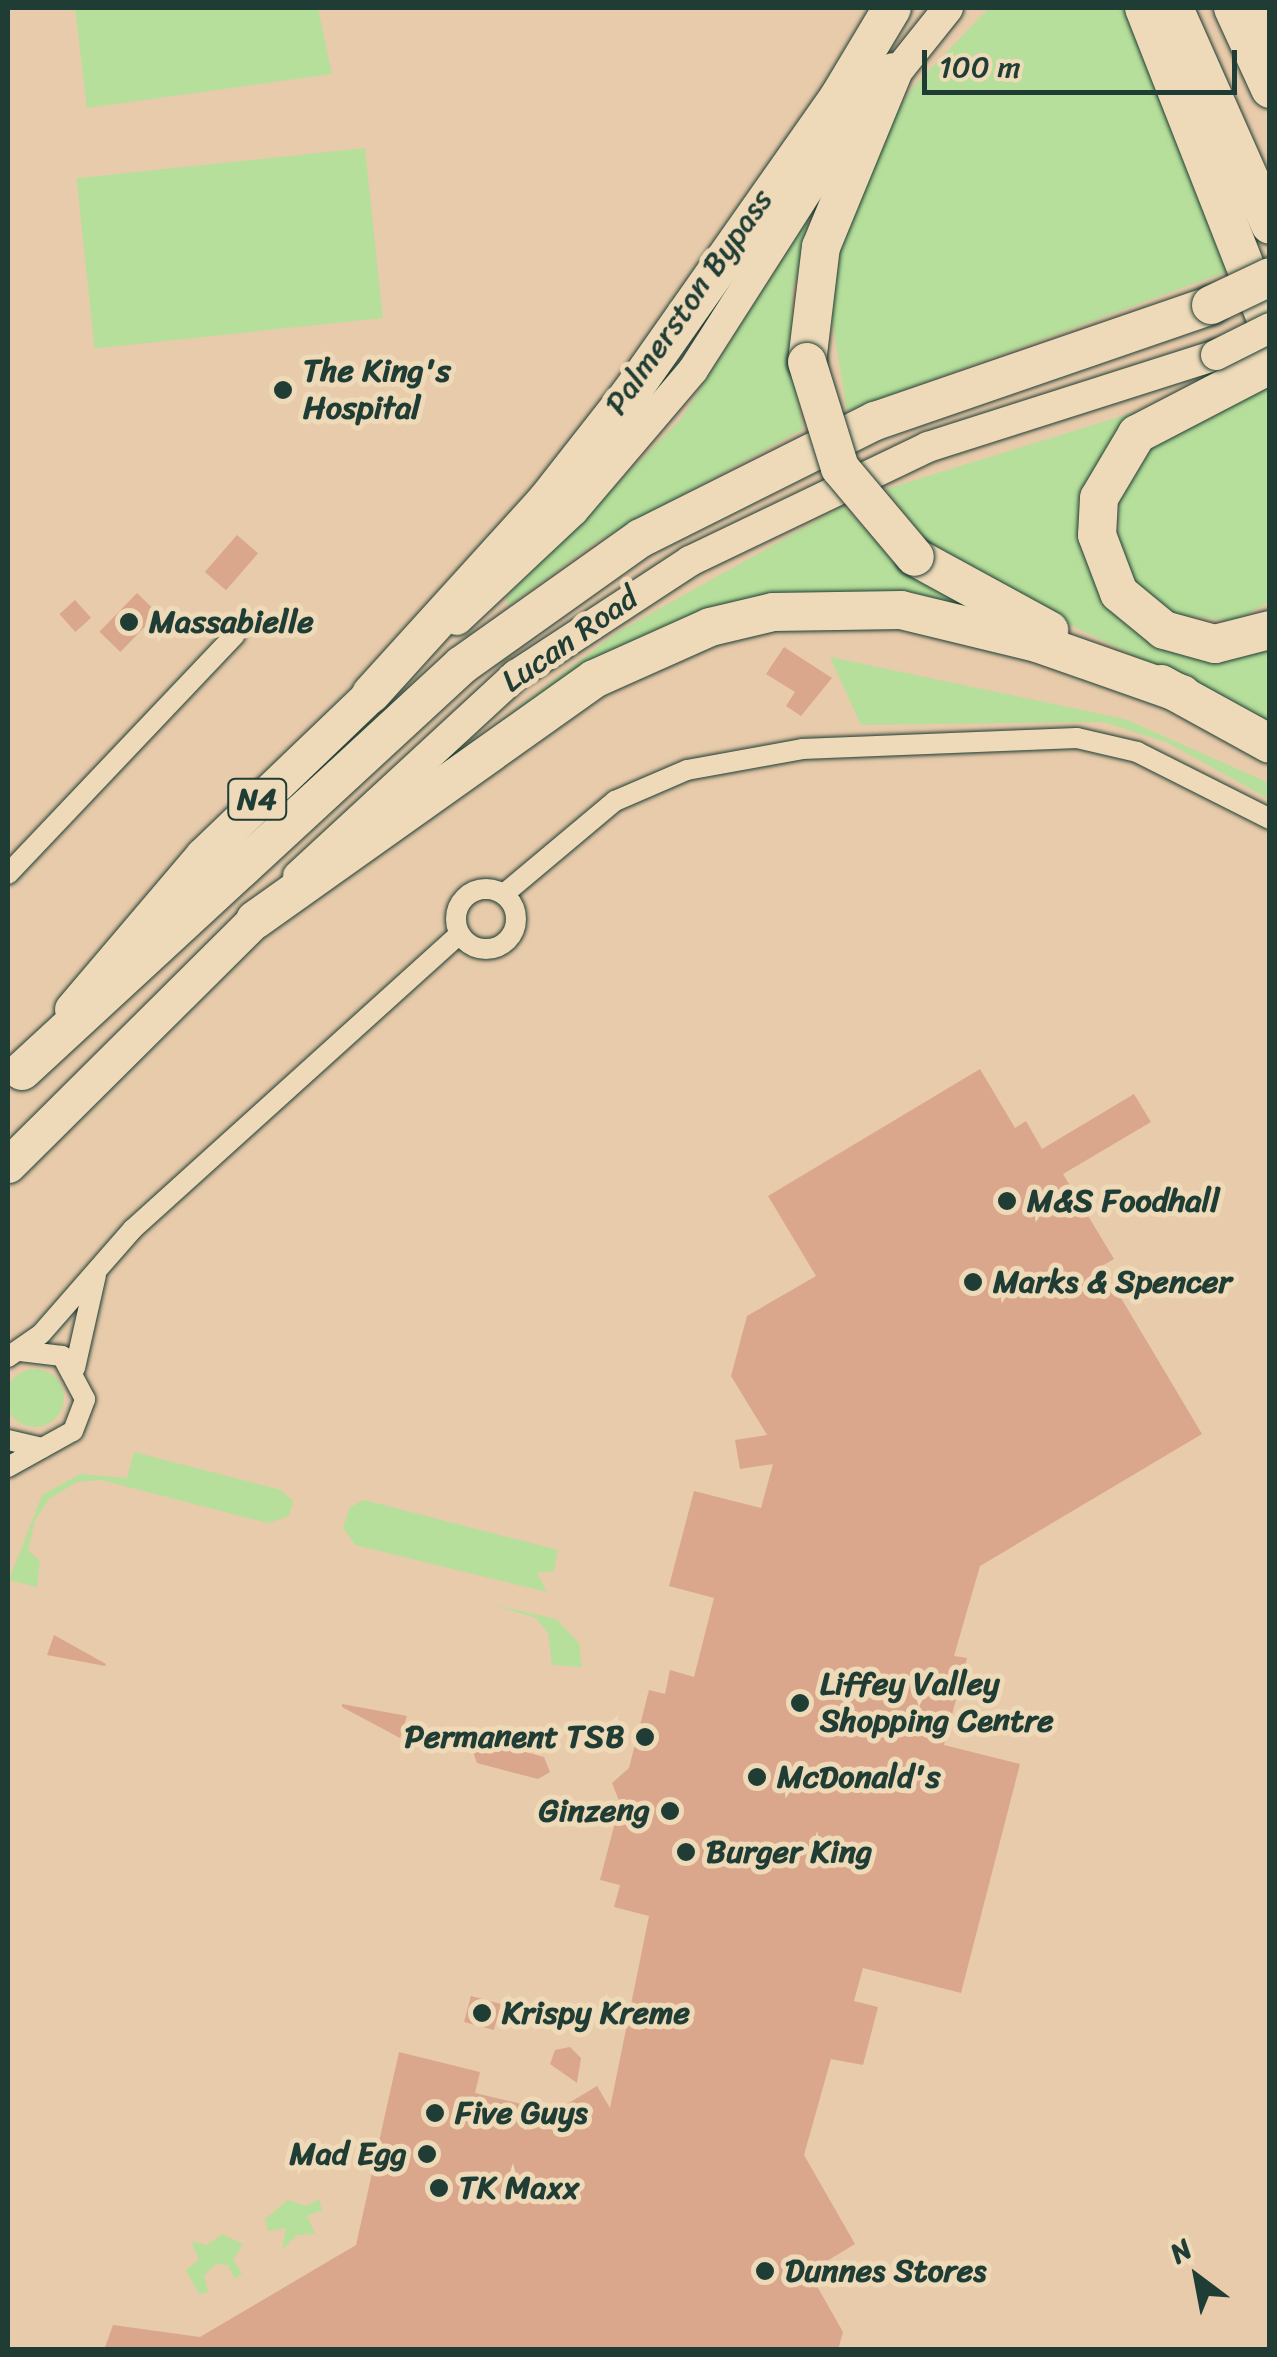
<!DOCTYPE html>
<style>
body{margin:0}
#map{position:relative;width:1277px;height:2357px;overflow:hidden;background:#e8cbab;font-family:Sriracha,sans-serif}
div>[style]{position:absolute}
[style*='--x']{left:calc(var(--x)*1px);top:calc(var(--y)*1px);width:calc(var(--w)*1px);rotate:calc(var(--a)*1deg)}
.green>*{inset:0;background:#b6df9b;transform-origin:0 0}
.round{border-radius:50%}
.building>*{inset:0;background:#daa78d;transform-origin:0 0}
.roads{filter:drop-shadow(0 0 2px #1f3d34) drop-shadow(0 0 2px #1f3d34)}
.minor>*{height:20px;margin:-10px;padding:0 10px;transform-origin:10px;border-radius:10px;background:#eedab8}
.minor>.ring{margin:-10px;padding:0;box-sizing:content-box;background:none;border:20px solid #eedab8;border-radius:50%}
.secondary>*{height:30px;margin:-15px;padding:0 15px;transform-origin:15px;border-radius:15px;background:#eedab8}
.trunk>*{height:35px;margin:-17.5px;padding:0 17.5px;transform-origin:17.5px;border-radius:17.5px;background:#eedab8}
.motorway>*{height:38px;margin:-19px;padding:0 19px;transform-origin:19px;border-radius:19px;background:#eedab8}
.bridges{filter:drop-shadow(0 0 2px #1f3d34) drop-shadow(0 0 2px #1f3d34)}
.secondary-bridge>*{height:30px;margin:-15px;padding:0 15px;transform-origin:15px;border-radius:15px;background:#eedab8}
.motorway-bridge>*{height:38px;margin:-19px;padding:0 19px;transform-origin:19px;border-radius:19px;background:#eedab8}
.dots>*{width:28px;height:28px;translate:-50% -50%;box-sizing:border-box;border:5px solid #eedab8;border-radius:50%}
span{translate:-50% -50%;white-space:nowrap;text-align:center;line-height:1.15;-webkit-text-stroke:10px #eedab8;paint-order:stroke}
.shield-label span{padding:2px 8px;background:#eedab8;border:2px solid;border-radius:8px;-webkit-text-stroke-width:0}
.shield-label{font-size:30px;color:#1f3d34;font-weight:700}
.street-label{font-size:32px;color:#1f3d34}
.poi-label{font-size:32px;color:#1f3d34;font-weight:700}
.left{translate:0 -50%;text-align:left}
.right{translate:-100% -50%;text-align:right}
.frame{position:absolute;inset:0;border:10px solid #1f3d34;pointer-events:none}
.north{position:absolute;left:1147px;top:2227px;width:100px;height:100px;-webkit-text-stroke:8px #eedab8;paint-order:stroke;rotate:328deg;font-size:28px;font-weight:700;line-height:40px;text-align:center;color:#1f3d34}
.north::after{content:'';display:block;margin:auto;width:35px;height:45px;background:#1f3d34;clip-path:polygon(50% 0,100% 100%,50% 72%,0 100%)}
.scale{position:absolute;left:922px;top:50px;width:315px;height:45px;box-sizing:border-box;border:5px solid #1f3d34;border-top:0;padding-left:12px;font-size:30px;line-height:35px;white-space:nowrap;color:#1f3d34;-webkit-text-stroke:8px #eedab8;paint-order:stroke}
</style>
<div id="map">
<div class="green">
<i style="clip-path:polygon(75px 8px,318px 8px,332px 74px,87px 108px)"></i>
<i style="clip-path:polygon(989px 8px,1124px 8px,1231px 270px,847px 411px,826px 283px,889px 124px,912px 88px)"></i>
<i style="left:365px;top:148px;width:171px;height:290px;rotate:84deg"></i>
<i style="clip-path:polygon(806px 222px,813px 227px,792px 291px,791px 360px,803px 429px,596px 542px,510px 605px,505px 598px,681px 419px)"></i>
<i style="clip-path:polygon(1269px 387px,1269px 602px,1235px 621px,1171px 614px,1130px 580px,1119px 553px,1119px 489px,1156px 439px)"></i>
<i style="clip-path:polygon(1161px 404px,1102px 461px,1115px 607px,1269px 642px,1269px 720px,974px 579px,923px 538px,886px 489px)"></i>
<i style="clip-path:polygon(843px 506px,905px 572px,978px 607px,975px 612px,803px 594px,434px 772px,616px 633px)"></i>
<i style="clip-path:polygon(830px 657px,1125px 719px,1269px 783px,1269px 799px,1166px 742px,1103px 722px,861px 725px)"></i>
<i class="round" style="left:6px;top:1369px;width:58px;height:58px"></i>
<i style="clip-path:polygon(134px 1452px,281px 1490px,293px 1501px,289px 1516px,268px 1523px,101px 1480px,77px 1482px,49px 1499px,35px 1520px,28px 1550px,40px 1561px,37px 1587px,9px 1580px,42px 1495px,80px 1474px,127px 1478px)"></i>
<i style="clip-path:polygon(364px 1500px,558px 1550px,554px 1571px,537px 1573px,547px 1592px,355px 1545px,343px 1527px,350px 1507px)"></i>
<i style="clip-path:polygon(490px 1604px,556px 1619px,579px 1643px,582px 1667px,552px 1665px,548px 1633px,536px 1618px)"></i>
<i style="clip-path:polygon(319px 2199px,322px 2210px,307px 2216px,315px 2234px,297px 2235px,282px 2250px,286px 2228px,268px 2231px,265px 2219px,288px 2200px,306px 2206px)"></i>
<i style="clip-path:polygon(222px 2234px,243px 2244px,233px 2260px,242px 2273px,235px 2279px,228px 2265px,215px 2264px,204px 2276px,208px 2292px,199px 2294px,186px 2270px,199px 2260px,191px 2241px,207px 2245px)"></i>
</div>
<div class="building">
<i style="left:237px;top:535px;width:28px;height:49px;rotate:41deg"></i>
<i style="left:137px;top:593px;width:29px;height:54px;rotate:44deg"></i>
<i style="left:75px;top:600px;width:24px;height:21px;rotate:48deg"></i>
<i style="clip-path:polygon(784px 647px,832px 678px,801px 716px,786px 706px,795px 692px,766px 674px)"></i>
<i style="clip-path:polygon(980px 1069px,1015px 1128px,1026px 1121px,1042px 1149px,1134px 1094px,1151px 1122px,1063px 1174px,1114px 1259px,1102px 1266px,1202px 1434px,980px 1566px,954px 1656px,967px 1658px,944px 1745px,1020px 1764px,961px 1993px,863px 1968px,854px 2001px,878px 2007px,863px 2065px,831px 2059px,804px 2155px,855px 2244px,809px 2272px,843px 2332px,838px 2350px,104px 2350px,113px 2325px,200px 2337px,356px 2245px,399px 2052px,480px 2072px,475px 2093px,530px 2106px,524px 2130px,597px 2086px,610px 2108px,649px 1916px,614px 1907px,620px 1885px,600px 1880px,620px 1803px,612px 1783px,629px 1768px,649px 1690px,665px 1694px,670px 1670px,694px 1677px,714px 1598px,669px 1586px,694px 1491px,761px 1508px,773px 1464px,740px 1469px,735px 1440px,767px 1435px,731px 1376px,747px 1316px,816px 1276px,768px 1196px)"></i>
<i style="clip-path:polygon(54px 1635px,106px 1664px,105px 1666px,47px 1655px)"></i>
<i style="clip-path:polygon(342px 1704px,407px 1716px,400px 1738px,342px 1707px)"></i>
<i style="clip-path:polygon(485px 1741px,544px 1757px,550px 1772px,538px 1779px,477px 1763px,472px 1749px)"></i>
<i style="left:471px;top:1996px;width:31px;height:27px;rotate:15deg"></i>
<i style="clip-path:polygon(570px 2047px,581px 2058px,577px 2083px,550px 2064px,555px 2050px)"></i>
</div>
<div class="roads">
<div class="minor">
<i style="--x:8;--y:874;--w:330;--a:-46.5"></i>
<i class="ring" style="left:456px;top:889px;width:40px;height:40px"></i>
<i style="--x:504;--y:894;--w:145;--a:-40"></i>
<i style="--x:615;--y:801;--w:78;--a:-23.3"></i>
<i style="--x:687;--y:770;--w:117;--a:-10.3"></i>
<i style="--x:802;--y:749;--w:275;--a:-2.3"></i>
<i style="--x:1077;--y:738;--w:62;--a:13.1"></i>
<i style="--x:1137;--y:752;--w:149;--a:26.7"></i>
<i style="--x:8;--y:1357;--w:40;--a:-34.9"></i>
<i style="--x:41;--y:1334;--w:140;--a:-48.8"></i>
<i style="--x:133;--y:1229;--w:440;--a:-42.1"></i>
<i style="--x:75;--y:1368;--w:95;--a:-77.3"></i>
<i style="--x:8;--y:1440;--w:35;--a:13"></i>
<i style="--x:8;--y:1467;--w:74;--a:-29"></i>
<i style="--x:73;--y:1431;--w:34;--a:-69"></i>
<i style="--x:85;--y:1399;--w:49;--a:-118.1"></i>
<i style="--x:62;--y:1356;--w:42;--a:-173.2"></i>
</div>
<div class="secondary">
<i style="--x:457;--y:620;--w:159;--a:-43.2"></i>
<i style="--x:573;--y:511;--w:185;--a:-49.6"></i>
<i style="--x:693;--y:370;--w:254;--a:-57.4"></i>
<i style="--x:830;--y:156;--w:189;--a:-51.4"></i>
<i style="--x:298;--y:876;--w:297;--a:-42.7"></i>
<i style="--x:516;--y:675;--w:208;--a:-33.2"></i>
<i style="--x:690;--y:561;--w:264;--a:-25.6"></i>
<i style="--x:928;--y:447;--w:302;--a:-17.7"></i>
</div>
<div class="trunk">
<i style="--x:72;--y:1009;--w:202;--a:-49.6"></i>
<i style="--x:203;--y:855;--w:233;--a:-43.8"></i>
<i style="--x:8;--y:1165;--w:348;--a:-44.8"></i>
</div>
<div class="motorway">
<i style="--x:1144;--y:8;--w:346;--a:68.6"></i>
<i style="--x:1174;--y:8;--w:237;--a:66.1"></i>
<i style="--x:1233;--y:8;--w:89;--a:65.4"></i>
<i style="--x:1263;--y:8;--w:20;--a:70"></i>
<i style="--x:807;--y:362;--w:116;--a:-83.1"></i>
<i style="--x:821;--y:247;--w:189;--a:-67.6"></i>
<i style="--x:1270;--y:365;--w:150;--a:152.6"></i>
<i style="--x:1137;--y:434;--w:74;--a:120.7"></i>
<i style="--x:1099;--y:498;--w:37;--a:93"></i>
<i style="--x:1097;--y:535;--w:62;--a:69.2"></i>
<i style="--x:1119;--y:593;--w:58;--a:39.4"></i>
<i style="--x:1164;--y:630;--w:53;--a:15.4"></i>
<i style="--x:1215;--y:644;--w:57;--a:-14.3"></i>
<i style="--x:915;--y:557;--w:153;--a:28.6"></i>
<i style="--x:1161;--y:684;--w:124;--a:28.8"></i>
<i style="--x:371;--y:694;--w:261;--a:-47.8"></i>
<i style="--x:546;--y:501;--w:136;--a:-51.9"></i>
<i style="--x:630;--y:394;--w:365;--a:-54.9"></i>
<i style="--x:840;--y:95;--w:101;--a:-59.1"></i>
<i style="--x:255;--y:920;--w:416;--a:-35.4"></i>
<i style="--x:594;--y:679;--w:127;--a:-24.1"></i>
<i style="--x:710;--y:627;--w:65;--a:-13.4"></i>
<i style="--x:773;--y:612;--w:128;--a:-0.9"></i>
<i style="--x:901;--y:610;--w:140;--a:13.6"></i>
<i style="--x:1037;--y:643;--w:154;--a:19.4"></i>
<i style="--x:22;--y:1071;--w:599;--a:-42.7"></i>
<i style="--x:462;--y:665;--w:219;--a:-35.4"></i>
<i style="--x:641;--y:538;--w:262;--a:-26.6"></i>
<i style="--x:875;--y:421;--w:355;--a:-19"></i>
</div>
</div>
<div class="bridges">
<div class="secondary-bridge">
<i style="--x:1216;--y:355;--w:60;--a:-26.6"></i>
</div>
<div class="motorway-bridge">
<i style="--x:1211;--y:305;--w:65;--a:-25.4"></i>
<i style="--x:807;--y:362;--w:111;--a:72.7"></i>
<i style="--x:840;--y:468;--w:116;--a:49.9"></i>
</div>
</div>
<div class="dots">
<i style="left:283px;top:390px;background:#1f3d34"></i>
<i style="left:129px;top:622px;background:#1f3d34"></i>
<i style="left:1007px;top:1201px;background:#1f3d34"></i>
<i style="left:973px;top:1282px;background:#1f3d34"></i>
<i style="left:800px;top:1703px;background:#1f3d34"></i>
<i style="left:645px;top:1737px;background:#1f3d34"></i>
<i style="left:757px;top:1777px;background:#1f3d34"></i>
<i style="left:670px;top:1811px;background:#1f3d34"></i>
<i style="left:686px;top:1852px;background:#1f3d34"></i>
<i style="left:482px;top:2013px;background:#1f3d34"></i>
<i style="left:435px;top:2113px;background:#1f3d34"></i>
<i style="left:427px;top:2154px;background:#1f3d34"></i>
<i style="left:439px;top:2188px;background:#1f3d34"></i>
<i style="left:765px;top:2271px;background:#1f3d34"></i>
</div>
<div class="shield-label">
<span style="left:257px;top:799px">N4</span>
</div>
<div class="street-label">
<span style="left:689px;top:302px;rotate:-55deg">Palmerston Bypass</span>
<span style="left:570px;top:640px;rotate:-35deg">Lucan Road</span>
</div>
<div class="poi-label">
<span class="left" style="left:303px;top:390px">The King's<br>Hospital</span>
<span class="left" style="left:149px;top:622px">Massabielle</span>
<span class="left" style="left:1027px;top:1201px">M&amp;S Foodhall</span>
<span class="left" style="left:993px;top:1282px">Marks &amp; Spencer</span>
<span class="left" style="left:820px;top:1703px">Liffey Valley<br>Shopping Centre</span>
<span class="right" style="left:625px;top:1737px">Permanent TSB</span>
<span class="left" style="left:777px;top:1777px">McDonald's</span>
<span class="right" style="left:650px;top:1811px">Ginzeng</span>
<span class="left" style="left:706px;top:1852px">Burger King</span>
<span class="left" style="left:502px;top:2013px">Krispy Kreme</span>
<span class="left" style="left:455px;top:2113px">Five Guys</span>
<span class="right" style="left:407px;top:2154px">Mad Egg</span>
<span class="left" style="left:459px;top:2188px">TK Maxx</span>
<span class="left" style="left:785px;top:2271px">Dunnes Stores</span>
</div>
<div class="frame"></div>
<div class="north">N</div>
<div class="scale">100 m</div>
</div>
